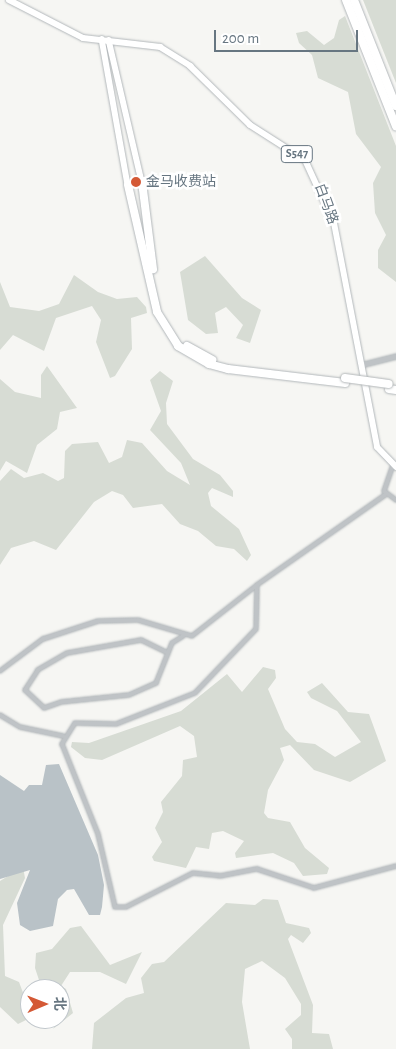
<!DOCTYPE html>
<meta charset="utf-8">
<style>
body{margin:0}
#map{position:relative;width:396px;height:1049px;overflow:hidden;background:#f6f6f3;font-family:"Alegreya Sans","Noto Sans SC",sans-serif}
div>[style]{position:absolute}
[style*='--x']{left:calc(var(--x)*1px);top:calc(var(--y)*1px);width:calc(var(--w)*1px);rotate:calc(var(--a)*1deg)}
.green>*{inset:0;background:#d7dcd4}
.water>*{inset:0;background:#b9c2c7}
.roads{filter:drop-shadow(0 0 1px #b2b7ba) drop-shadow(0 0 1px #b2b7ba)}
.minor>*{height:4px;margin:-2px;padding:0 2px;transform-origin:2px;border-radius:2px;background:#bfc3c6}
.tertiary>*{height:5px;margin:-2.5px;padding:0 2.5px;transform-origin:2.5px;border-radius:2.5px;background:#bfc3c6}
.secondary>*{height:5.5px;margin:-2.75px;padding:0 2.75px;transform-origin:2.75px;border-radius:2.75px;background:#fff}
.primary>*{height:6px;margin:-3px;padding:0 3px;transform-origin:3px;border-radius:3px;background:#fff}
.motorway>*{height:8px;margin:-4px;padding:0 4px;transform-origin:4px;border-radius:4px;background:#fff}
.bridges{filter:drop-shadow(0 0 1px #b2b6b8) drop-shadow(0 0 1px #b2b6b8)}
.motorway-bridge>*{height:8px;margin:-4px;padding:0 4px;transform-origin:4px;border-radius:4px;background:#fff}
.dots>*{width:14px;height:14px;translate:-50% -50%;box-sizing:border-box;border:2px solid #fff;border-radius:50%}
span{translate:-50% -50%;white-space:nowrap;text-align:center;line-height:1.15;-webkit-text-stroke:5px #fff;paint-order:stroke}
.shield-label span{padding:1px 4px;background:#fff;border:1px solid;border-radius:4px;-webkit-text-stroke-width:0}
.shield-label{font-size:12px;color:#677681;font-weight:700}
.poi-label{font-size:14px;color:#677681}
.left{translate:0 -50%;text-align:left}
.street-label{font-size:14px;color:#677681}
.north{position:absolute;left:20px;top:979px;width:50px;height:50px;box-sizing:border-box;background:#fff;border:1px solid #c2c8cd;border-radius:50%;rotate:89deg;font-size:14px;font-weight:700;line-height:20px;text-align:center;color:#677681}
.north::after{content:'';display:block;margin:auto;width:18px;height:22px;background:#d45935;clip-path:polygon(50% 0,100% 100%,50% 72%,0 100%)}
.scale{position:absolute;left:214px;top:30px;width:144px;height:22px;box-sizing:border-box;border:2px solid #677681;border-top:0;padding-left:6px;font-size:15px;line-height:18px;white-space:nowrap;color:#677681;-webkit-text-stroke:4px #fff;paint-order:stroke}
</style>
<div id="map">
<div class="green">
<i style="clip-path:polygon(363px 0,396px 0,396px 83px)"></i>
<i style="clip-path:polygon(345px 16px,396px 146px,396px 282px,378px 268px,378px 250px,386px 235px,375px 213px,373px 183px,381px 167px,356px 134px,348px 92px,318px 78px,312px 55px,299px 43px,296px 33px,307px 31px,324px 45px,334px 38px,339px 20px)"></i>
<i style="clip-path:polygon(205px 256px,242px 298px,261px 310px,250px 343px,236px 338px,243px 325px,226px 307px,215px 313px,218px 333px,206px 334px,188px 320px,180px 272px)"></i>
<i style="clip-path:polygon(74px 275px,98px 292px,117px 299px,137px 297px,146px 307px,147px 313px,131px 318px,132px 349px,115px 376px,110px 378px,96px 342px,101px 320px,92px 306px,56px 318px,44px 351px,13px 335px,0 350px,0 282px,10px 307px,39px 311px,59px 304px)"></i>
<i style="clip-path:polygon(47px 366px,77px 408px,60px 412px,57px 429px,37px 445px,27px 473px,6px 461px,0 471px,0 379px,15px 392px,41px 398px,41px 375px)"></i>
<i style="clip-path:polygon(160px 371px,173px 381px,166px 403px,167px 424px,193px 459px,220px 475px,233px 491px,233px 497px,212px 488px,208px 493px,211px 506px,239px 529px,251px 555px,247px 561px,234px 549px,216px 546px,198px 531px,180px 524px,162px 504px,133px 508px,123px 495px,112px 491px,94px 502px,56px 550px,34px 541px,11px 548px,0 565px,0 481px,11px 469px,24px 478px,43px 473px,58px 481px,64px 478px,65px 451px,72px 444px,98px 442px,109px 463px,122px 457px,127px 440px,142px 443px,167px 471px,190px 485px,181px 463px,150px 430px,161px 411px,150px 380px)"></i>
<i style="clip-path:polygon(263px 667px,275px 670px,276px 678px,268px 689px,285px 729px,297px 742px,315px 744px,335px 757px,361px 742px,337px 711px,311px 698px,307px 692px,322px 683px,348px 712px,369px 714px,384px 755px,386px 761px,350px 782px,314px 770px,290px 745px,280px 748px,284px 760px,268px 790px,264px 813px,268px 818px,290px 822px,305px 848px,329px 868px,327px 874px,303px 876px,294px 863px,273px 853px,236px 858px,235px 853px,244px 841px,223px 831px,212px 833px,209px 849px,196px 847px,186px 868px,154px 861px,152px 857px,162px 842px,155px 828px,163px 812px,161px 802px,182px 776px,183px 760px,197px 757px,194px 736px,180px 726px,102px 760px,85px 758px,71px 747px,72px 742px,89px 743px,181px 711px,227px 674px,242px 692px)"></i>
<i style="clip-path:polygon(23px 867px,25px 878px,3px 925px,5px 976px,19px 982px,25px 998px,30px 999px,30px 1018px,18px 1024px,0 1007px,0 881px)"></i>
<i style="clip-path:polygon(263px 899px,278px 900px,286px 923px,309px 928px,311px 933px,303px 943px,291px 935px,288px 939px,313px 1005px,312px 1033px,329px 1034px,333px 1049px,292px 1049px,292px 1039px,285px 1029px,301px 1015px,301px 1004px,285px 978px,262px 961px,245px 969px,242px 1002px,250px 1049px,92px 1049px,94px 1023px,126px 998px,144px 993px,141px 978px,152px 964px,164px 962px,226px 903px,255px 905px)"></i>
<i style="clip-path:polygon(81px 926px,110px 965px,142px 952px,126px 984px,100px 972px,70px 972px,61px 986px,66px 989px,73px 1013px,53px 1029px,60px 1019px,60px 989px,42px 989px,35px 968px,36px 953px,52px 949px,70px 928px)"></i>
</div>
<div class="water">
<i style="clip-path:polygon(59px 764px,98px 855px,104px 885px,102px 907px,100px 915px,89px 915px,74px 889px,67px 890px,58px 899px,53px 926px,30px 931px,20px 925px,17px 903px,30px 870px,0 879px,0 775px,24px 791px,29px 785px,42px 785px,46px 765px)"></i>
</div>
<div class="roads">
<div class="minor">
<i style="--x:393;--y:465;--w:28;--a:109"></i>
<i style="--x:384;--y:491;--w:15;--a:37"></i>
<i style="--x:385;--y:495;--w:156;--a:144.9"></i>
<i style="--x:257;--y:585;--w:44;--a:91.3"></i>
<i style="--x:256;--y:629;--w:88;--a:133.6"></i>
<i style="--x:195;--y:693;--w:85;--a:158.6"></i>
<i style="--x:116;--y:724;--w:41;--a:-178.6"></i>
<i style="--x:75;--y:723;--w:25;--a:122"></i>
<i style="--x:62;--y:744;--w:97;--a:68.2"></i>
<i style="--x:98;--y:834;--w:75;--a:76.9"></i>
<i style="--x:115;--y:907;--w:11;--a:0"></i>
<i style="--x:126;--y:907;--w:75;--a:-26.9"></i>
<i style="--x:193;--y:873;--w:27;--a:6"></i>
<i style="--x:220;--y:876;--w:38;--a:-11"></i>
<i style="--x:257;--y:869;--w:60;--a:18.4"></i>
<i style="--x:314;--y:888;--w:85;--a:-15"></i>
<i style="--x:168;--y:653;--w:30;--a:-154"></i>
<i style="--x:141;--y:640;--w:75;--a:170"></i>
<i style="--x:67;--y:653;--w:34;--a:150"></i>
<i style="--x:38;--y:670;--w:24;--a:123"></i>
<i style="--x:25;--y:690;--w:26;--a:43"></i>
<i style="--x:44;--y:708;--w:18;--a:-19"></i>
<i style="--x:61;--y:702;--w:68;--a:-5.9"></i>
<i style="--x:129;--y:695;--w:30;--a:-24"></i>
<i style="--x:156;--y:683;--w:43;--a:-68.2"></i>
<i style="--x:172;--y:643;--w:13;--a:-32"></i>
<i style="--x:0;--y:671;--w:54;--a:-36.7"></i>
<i style="--x:43;--y:639;--w:58;--a:-18.1"></i>
<i style="--x:98;--y:621;--w:40;--a:-1.4"></i>
<i style="--x:138;--y:620;--w:56;--a:16.5"></i>
<i style="--x:192;--y:636;--w:83;--a:-38.1"></i>
<i style="--x:0;--y:715;--w:23;--a:31"></i>
<i style="--x:20;--y:727;--w:44;--a:11.8"></i>
</div>
<div class="tertiary">
<i style="--x:364;--y:364;--w:33;--a:-14"></i>
</div>
<div class="secondary">
<i style="--x:102;--y:39;--w:148;--a:79.9"></i>
<i style="--x:109;--y:40;--w:146;--a:76.9"></i>
</div>
<div class="primary">
<i style="--x:9;--y:0;--w:83;--a:27.2"></i>
<i style="--x:83;--y:38;--w:78;--a:6.7"></i>
<i style="--x:160;--y:47;--w:36;--a:32"></i>
<i style="--x:190;--y:66;--w:84;--a:44.5"></i>
<i style="--x:250;--y:125;--w:65;--a:32.5"></i>
<i style="--x:305;--y:160;--w:69;--a:65.3"></i>
<i style="--x:334;--y:223;--w:228;--a:79.1"></i>
<i style="--x:377;--y:447;--w:28;--a:46"></i>
</div>
<div class="motorway">
<i style="--x:346;--y:0;--w:136;--a:68.4"></i>
<i style="--x:354;--y:0;--w:114;--a:68.4"></i>
<i style="--x:142;--y:182;--w:88;--a:82.8"></i>
<i style="--x:128;--y:185;--w:130;--a:77.1"></i>
<i style="--x:157;--y:312;--w:40;--a:58"></i>
<i style="--x:178;--y:346;--w:36;--a:30"></i>
<i style="--x:209;--y:364;--w:20;--a:15"></i>
<i style="--x:228;--y:369;--w:118;--a:6.8"></i>
<i style="--x:187;--y:346;--w:29;--a:29"></i>
<i style="--x:389;--y:389;--w:7;--a:8"></i>
</div>
</div>
<div class="bridges">
<div class="motorway-bridge">
<i style="--x:345;--y:378;--w:44;--a:7.8"></i>
</div>
</div>
<div class="dots">
<i style="left:136px;top:182px;background:#d45935"></i>
</div>
<div class="shield-label">
<span style="left:297px;top:154px">S547</span>
</div>
<div class="poi-label">
<span class="left" style="left:146px;top:182px">金马收费站</span>
</div>
<div class="street-label">
<span style="left:326px;top:204px;rotate:70deg">白马路</span>
</div>
<div class="north">北</div>
<div class="scale">200 m</div>
</div>
